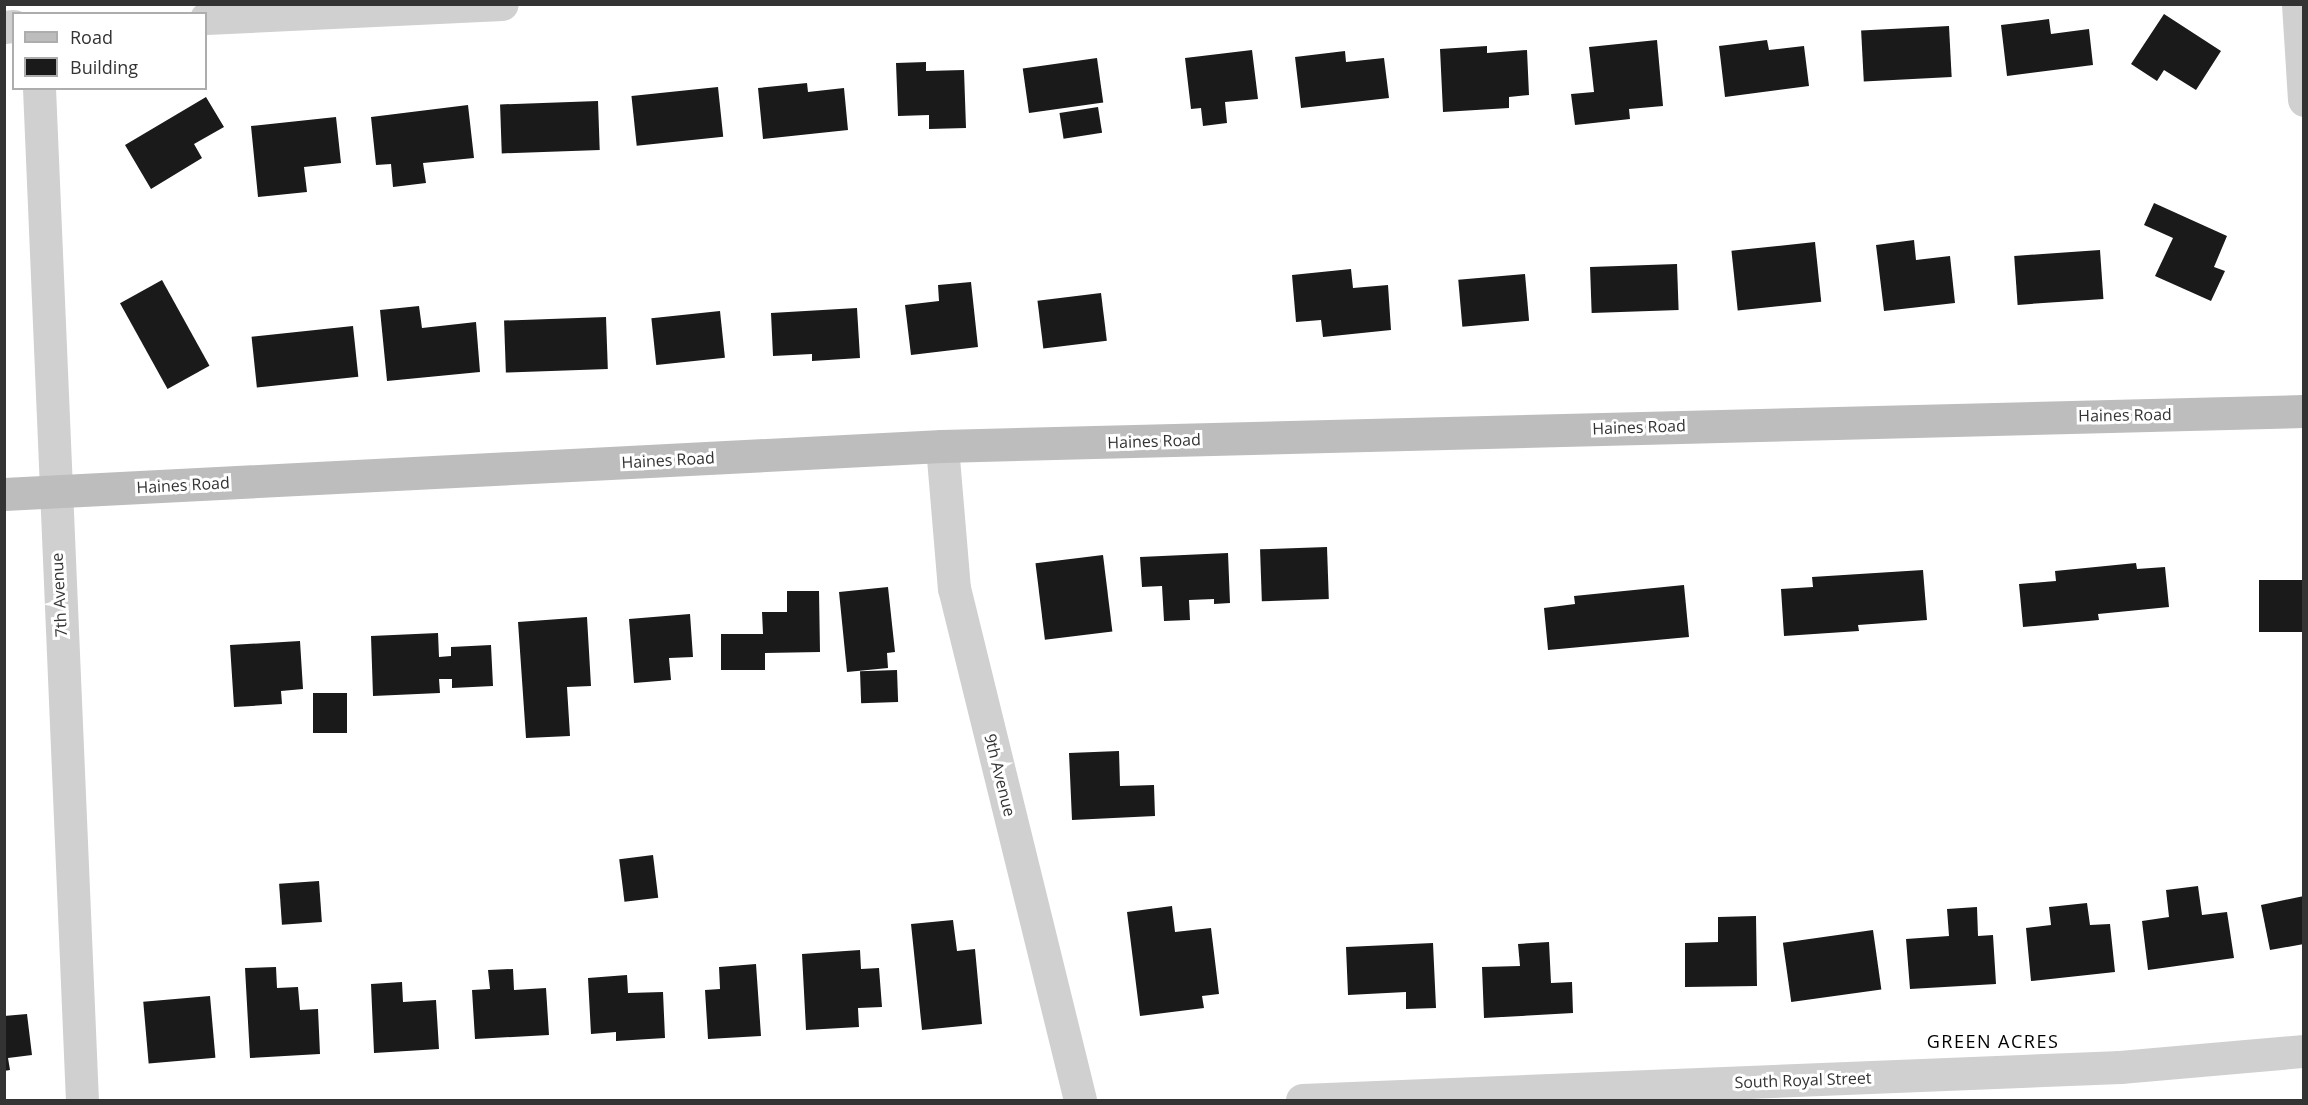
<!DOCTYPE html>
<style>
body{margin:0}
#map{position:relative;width:2308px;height:1105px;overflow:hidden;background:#fff;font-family:"Open Sans",sans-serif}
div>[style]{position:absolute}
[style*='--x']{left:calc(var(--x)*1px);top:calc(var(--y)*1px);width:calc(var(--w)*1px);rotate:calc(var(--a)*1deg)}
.building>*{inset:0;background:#1a1a1a;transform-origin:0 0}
.street>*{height:33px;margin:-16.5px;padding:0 16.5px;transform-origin:16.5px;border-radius:16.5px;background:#d0d0d0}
.secondary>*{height:33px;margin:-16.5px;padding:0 16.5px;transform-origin:16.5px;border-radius:16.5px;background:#bdbdbd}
span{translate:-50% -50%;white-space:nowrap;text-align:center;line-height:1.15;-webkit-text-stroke:6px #fff;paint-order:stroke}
.street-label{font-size:16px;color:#333}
.neighbourhood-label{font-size:18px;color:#000;letter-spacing:1.5px}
.frame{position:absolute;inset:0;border:6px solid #333;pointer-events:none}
.legend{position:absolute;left:12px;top:12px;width:195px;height:78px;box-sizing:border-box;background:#fff;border:2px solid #adadad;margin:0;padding:8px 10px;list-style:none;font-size:18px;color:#333}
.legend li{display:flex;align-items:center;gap:12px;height:30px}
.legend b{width:30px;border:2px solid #adadad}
</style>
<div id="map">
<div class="building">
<i style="clip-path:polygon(2164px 14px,2221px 51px,2196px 90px,2164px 70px,2157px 81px,2131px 64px)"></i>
<i style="clip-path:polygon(2049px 19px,2051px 34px,2089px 29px,2093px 65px,2007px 76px,2001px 25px)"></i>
<i style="left:1949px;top:26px;width:51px;height:88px;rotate:87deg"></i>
<i style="clip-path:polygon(1657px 40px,1663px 106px,1629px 109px,1630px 119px,1575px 125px,1571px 94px,1594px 92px,1589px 47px)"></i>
<i style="clip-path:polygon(1767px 40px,1769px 50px,1804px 46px,1809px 86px,1725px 97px,1719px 46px)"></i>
<i style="clip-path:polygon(1487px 46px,1487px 53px,1527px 50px,1529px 95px,1509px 97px,1509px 108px,1443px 112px,1440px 49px)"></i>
<i style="clip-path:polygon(1252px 50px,1258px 99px,1225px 102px,1227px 123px,1203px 126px,1201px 108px,1191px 109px,1185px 58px)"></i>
<i style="clip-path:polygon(1345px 51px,1346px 62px,1384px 58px,1389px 98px,1301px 108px,1295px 57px)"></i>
<i style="left:1097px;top:58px;width:45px;height:75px;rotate:82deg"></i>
<i style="clip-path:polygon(926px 62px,926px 71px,964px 70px,966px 128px,929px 129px,929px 115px,898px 116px,896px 63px)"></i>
<i style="clip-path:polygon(807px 83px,808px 92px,844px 88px,848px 130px,763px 139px,758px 88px)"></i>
<i style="left:718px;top:87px;width:50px;height:87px;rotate:84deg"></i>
<i style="clip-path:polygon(206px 97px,224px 127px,194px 144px,202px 158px,151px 189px,125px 145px)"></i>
<i style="left:598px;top:101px;width:49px;height:98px;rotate:88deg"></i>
<i style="clip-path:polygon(468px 105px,474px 158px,423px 163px,426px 183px,393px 187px,391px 164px,376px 165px,371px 117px)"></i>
<i style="left:1098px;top:107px;width:26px;height:39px;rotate:81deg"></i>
<i style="clip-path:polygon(336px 117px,341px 163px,304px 167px,307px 192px,258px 197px,251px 126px)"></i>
<i style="clip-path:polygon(2154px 203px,2227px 236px,2214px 267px,2225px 271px,2211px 301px,2155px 276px,2173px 238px,2144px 225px)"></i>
<i style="clip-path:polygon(1914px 240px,1916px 260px,1950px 256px,1955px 303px,1884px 311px,1876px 245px)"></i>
<i style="left:1815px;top:242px;width:60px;height:84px;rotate:84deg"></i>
<i style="left:2100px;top:250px;width:49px;height:86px;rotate:86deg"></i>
<i style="left:1677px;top:264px;width:46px;height:87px;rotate:88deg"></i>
<i style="clip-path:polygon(1351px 269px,1353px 288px,1388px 285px,1391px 330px,1323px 337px,1321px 320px,1296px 322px,1292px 275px)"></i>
<i style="left:1525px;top:274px;width:47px;height:67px;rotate:85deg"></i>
<i style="left:162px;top:280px;width:98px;height:48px;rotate:61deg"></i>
<i style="clip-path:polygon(971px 282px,978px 347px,911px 355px,905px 305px,939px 301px,938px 285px)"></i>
<i style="left:1101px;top:293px;width:48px;height:64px;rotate:83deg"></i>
<i style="clip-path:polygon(419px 306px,422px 328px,476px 322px,480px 372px,387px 381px,380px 310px)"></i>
<i style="clip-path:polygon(857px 308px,860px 358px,812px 361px,812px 354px,773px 356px,771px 313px)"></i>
<i style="left:720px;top:311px;width:47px;height:69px;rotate:84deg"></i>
<i style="left:606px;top:317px;width:52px;height:102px;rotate:88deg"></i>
<i style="left:353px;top:326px;width:51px;height:102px;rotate:84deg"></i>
<i style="left:1327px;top:547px;width:52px;height:67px;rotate:88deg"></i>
<i style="clip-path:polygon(1228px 553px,1230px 603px,1214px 604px,1214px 599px,1189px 600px,1190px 620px,1164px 621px,1162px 586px,1142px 587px,1140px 557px)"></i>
<i style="left:1103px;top:555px;width:77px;height:68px;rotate:83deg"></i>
<i style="clip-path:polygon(2136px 563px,2137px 569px,2165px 567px,2169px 607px,2098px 614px,2099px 620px,2023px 627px,2019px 584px,2056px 581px,2055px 571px)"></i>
<i style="clip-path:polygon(1923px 570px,1927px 620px,1858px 625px,1859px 631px,1784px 636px,1781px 589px,1813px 587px,1812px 577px)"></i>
<i style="left:2304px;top:580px;width:52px;height:45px;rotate:90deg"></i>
<i style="clip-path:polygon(1684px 585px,1689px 637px,1548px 650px,1544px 608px,1575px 604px,1574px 596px)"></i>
<i style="clip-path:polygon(888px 587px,895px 652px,887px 653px,888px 668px,847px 672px,839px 592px)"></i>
<i style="clip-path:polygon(787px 591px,819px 591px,820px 652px,765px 653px,765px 670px,721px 670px,721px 634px,763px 634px,762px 612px,787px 612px)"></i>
<i style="clip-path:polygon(690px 614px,693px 657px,669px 658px,671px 680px,634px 683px,629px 619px)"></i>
<i style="clip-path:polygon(587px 617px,591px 686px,567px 687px,570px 736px,526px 738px,518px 622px)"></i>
<i style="clip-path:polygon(438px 633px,439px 657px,451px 656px,451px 647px,491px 645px,493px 686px,452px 688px,452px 679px,439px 679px,440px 693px,373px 696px,371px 636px)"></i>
<i style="clip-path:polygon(300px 641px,303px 689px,281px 691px,282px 704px,234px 707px,230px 645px)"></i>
<i style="left:897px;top:670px;width:32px;height:37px;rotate:88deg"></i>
<i style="left:313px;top:693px;width:34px;height:40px"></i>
<i style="clip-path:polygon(1119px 751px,1120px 786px,1154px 785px,1155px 816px,1072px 820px,1069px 753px)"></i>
<i style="left:653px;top:855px;width:43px;height:34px;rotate:83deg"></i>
<i style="left:319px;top:881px;width:41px;height:40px;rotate:86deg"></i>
<i style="clip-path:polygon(2198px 886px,2202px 915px,2227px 912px,2234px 958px,2148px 970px,2142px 921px,2169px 917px,2166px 890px)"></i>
<i style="clip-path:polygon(2304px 896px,2304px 944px,2270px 950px,2261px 905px)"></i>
<i style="clip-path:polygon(2087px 903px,2090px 925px,2110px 924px,2115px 972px,2031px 981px,2026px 928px,2051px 925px,2049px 907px)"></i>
<i style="clip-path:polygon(1172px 906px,1175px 932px,1211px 928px,1219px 994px,1202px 996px,1204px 1008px,1140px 1016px,1127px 912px)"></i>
<i style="clip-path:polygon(1977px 907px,1978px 936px,1993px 935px,1996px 984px,1910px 989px,1906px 939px,1949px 936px,1947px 909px)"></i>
<i style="clip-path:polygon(1756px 916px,1757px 986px,1685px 987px,1685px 943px,1718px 942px,1718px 917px)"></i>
<i style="clip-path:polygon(953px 920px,957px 951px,975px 949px,982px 1024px,922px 1030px,911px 924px)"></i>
<i style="left:1873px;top:930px;width:60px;height:91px;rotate:82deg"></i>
<i style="clip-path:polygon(1549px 942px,1551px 983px,1572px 982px,1573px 1013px,1484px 1018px,1482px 967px,1520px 966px,1518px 944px)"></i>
<i style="clip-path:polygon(1433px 943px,1436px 1008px,1406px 1009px,1406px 992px,1348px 995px,1346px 947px)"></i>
<i style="clip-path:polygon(860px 950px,861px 969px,879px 968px,882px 1007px,858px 1008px,859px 1027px,806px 1030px,802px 954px)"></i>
<i style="clip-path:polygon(756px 964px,761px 1036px,708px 1039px,705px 990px,720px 989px,719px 967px)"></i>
<i style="clip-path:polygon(276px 967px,277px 988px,298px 987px,300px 1010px,318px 1009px,320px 1054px,250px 1058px,245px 968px)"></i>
<i style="clip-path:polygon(513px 969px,514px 990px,546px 988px,549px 1035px,475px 1039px,472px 990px,490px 989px,488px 970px)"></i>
<i style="clip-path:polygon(627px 975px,628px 993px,663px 992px,665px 1038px,616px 1041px,616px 1032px,591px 1034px,588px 978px)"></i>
<i style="clip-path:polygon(402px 982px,403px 1002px,436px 1000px,439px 1049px,374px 1053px,371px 984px)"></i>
<i style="left:210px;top:996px;width:62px;height:67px;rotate:85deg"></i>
<i style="clip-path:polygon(27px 1014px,32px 1055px,8px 1058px,10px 1070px,4px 1071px,4px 1016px)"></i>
</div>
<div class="street">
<i style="--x:2298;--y:4;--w:96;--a:86.4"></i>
<i style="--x:206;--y:18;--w:296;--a:-2.7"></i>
<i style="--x:4;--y:27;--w:10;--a:-6"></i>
<i style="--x:39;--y:88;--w:1013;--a:87.57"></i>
<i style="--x:942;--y:446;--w:143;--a:85.2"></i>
<i style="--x:954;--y:588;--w:527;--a:76.17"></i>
<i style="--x:1302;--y:1100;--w:819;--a:-2.31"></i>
<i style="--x:2120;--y:1067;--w:185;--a:-5"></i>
</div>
<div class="secondary">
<i style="--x:4;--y:494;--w:939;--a:-2.93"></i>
<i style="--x:942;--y:446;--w:1362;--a:-1.47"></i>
</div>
<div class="street-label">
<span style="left:2125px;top:415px;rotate:-1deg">Haines Road</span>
<span style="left:1639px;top:427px;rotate:-2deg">Haines Road</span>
<span style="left:1154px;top:441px;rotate:-2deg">Haines Road</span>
<span style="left:668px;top:460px;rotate:-3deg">Haines Road</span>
<span style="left:183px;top:485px;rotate:-3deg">Haines Road</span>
<span style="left:59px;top:595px;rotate:-93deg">7th Avenue</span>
<span style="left:1000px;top:775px;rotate:76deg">9th Avenue</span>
<span style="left:1803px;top:1080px;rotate:-2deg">South Royal Street</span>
</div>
<div class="neighbourhood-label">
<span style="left:1993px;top:1041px">GREEN ACRES</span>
</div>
<div class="frame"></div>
<ul class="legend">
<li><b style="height:8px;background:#bdbdbd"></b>Road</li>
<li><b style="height:16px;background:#1a1a1a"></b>Building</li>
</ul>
</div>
